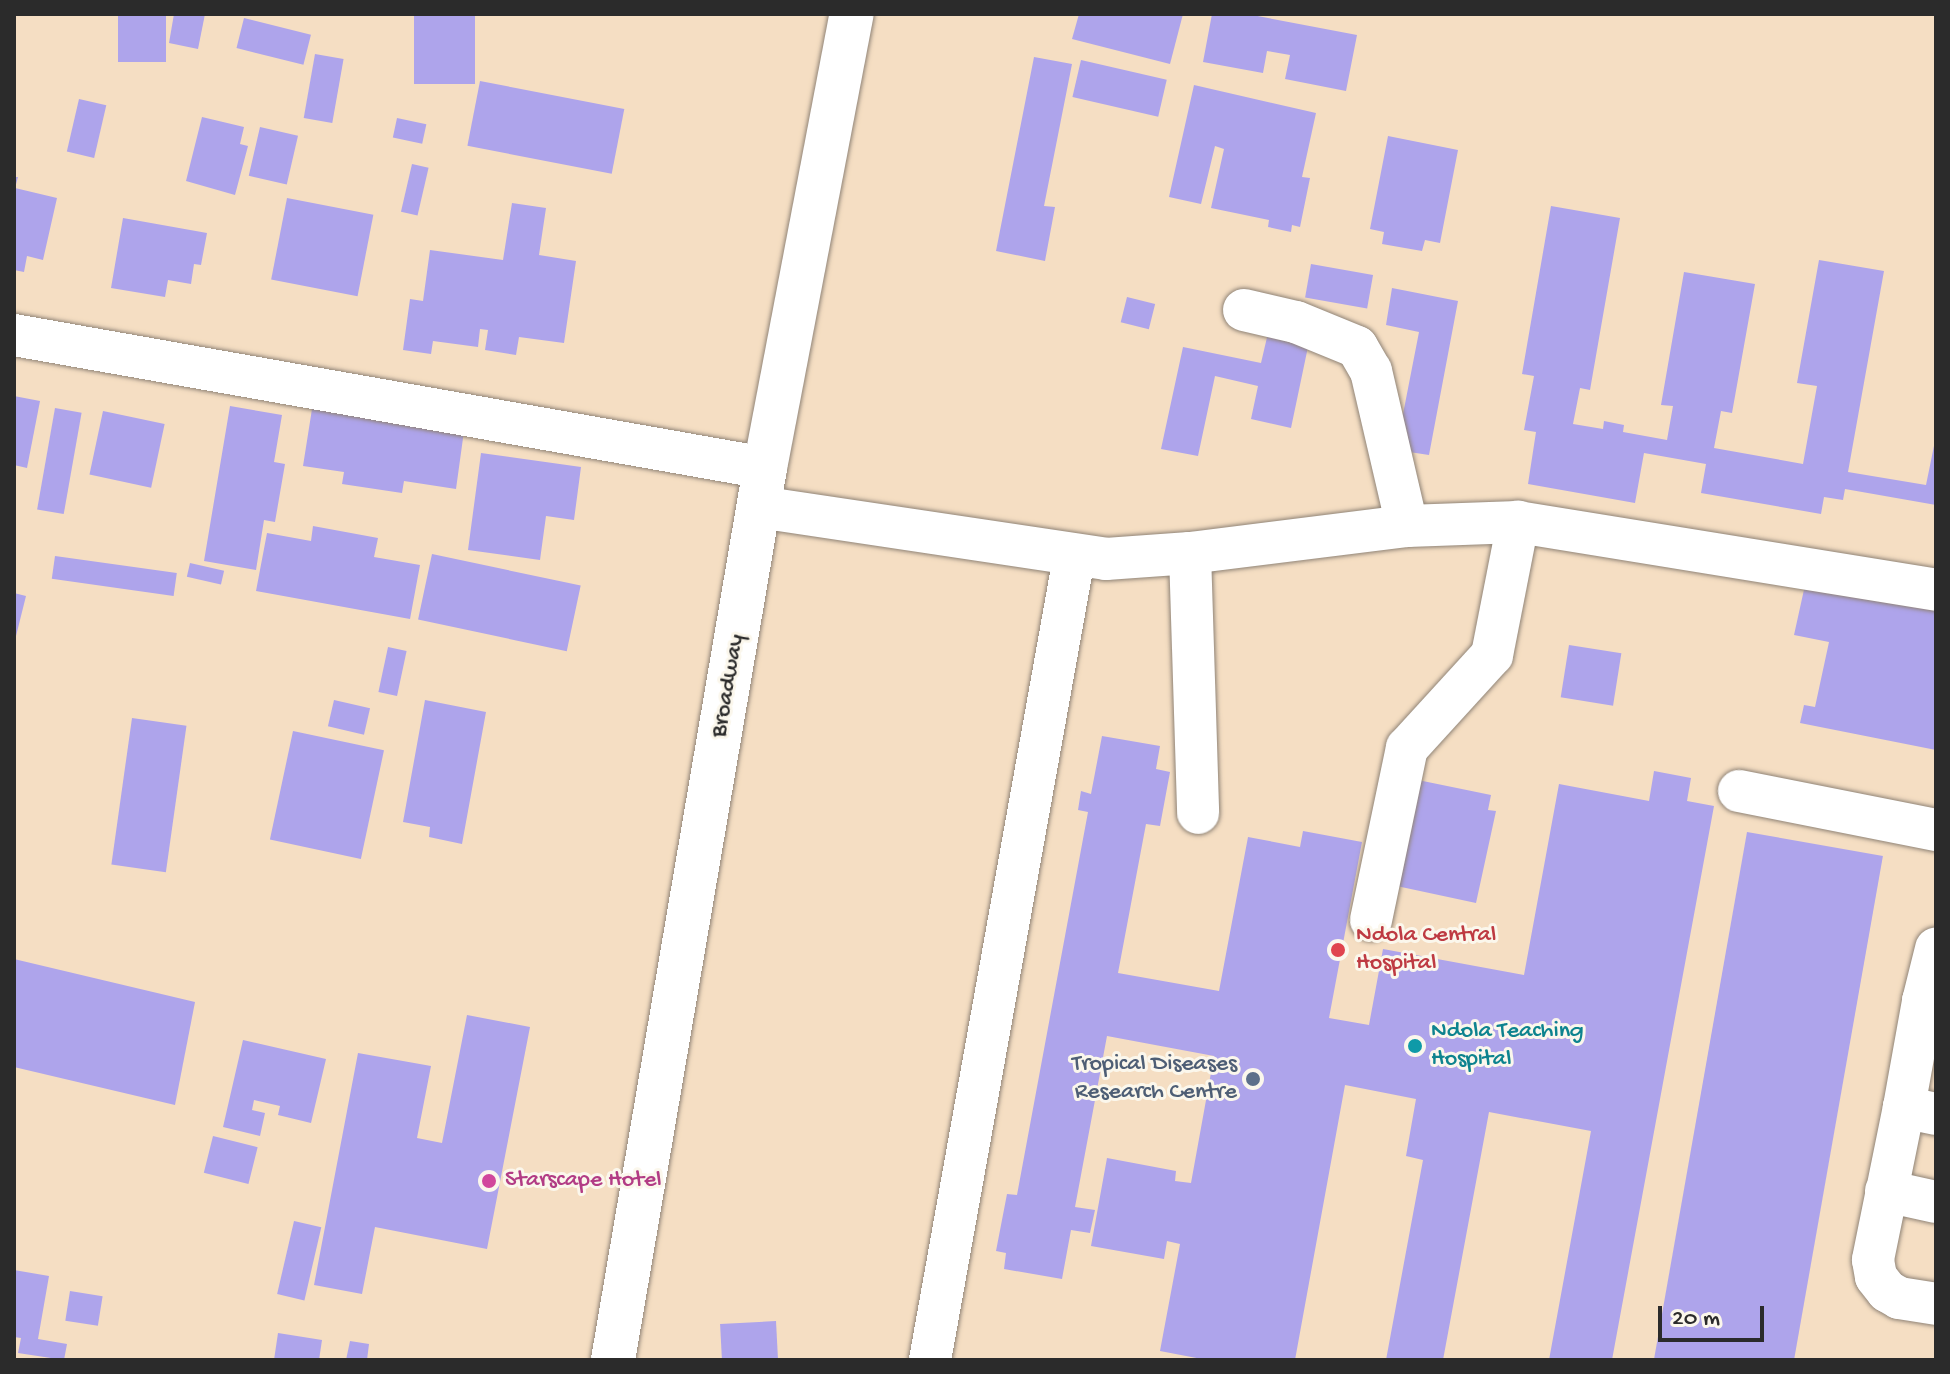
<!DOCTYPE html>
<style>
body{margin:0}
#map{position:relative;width:1950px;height:1374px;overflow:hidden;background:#f5dec3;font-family:"Gochi Hand",sans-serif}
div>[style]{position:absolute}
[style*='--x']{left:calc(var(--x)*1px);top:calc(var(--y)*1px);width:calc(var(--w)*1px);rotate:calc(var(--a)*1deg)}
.building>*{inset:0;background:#aea4eb;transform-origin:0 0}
.roads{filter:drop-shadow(0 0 2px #908477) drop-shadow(0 0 2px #908477)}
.minor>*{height:42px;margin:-21px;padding:0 21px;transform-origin:21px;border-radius:21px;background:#fff}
.major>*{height:44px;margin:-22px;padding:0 22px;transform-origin:22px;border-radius:22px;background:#fff}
.dots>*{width:22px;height:22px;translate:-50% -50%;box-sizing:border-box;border:4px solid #fbf7ec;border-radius:50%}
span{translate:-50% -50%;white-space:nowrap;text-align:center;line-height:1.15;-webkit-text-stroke:6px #fbf7ec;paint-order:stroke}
.street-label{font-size:24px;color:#2b2b2b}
.health-label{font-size:24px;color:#be3a42}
.left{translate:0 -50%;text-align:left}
.culture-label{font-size:24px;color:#0d838f}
.service-label{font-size:24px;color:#4e5e75}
.right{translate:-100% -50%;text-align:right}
.hotel-label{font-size:24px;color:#b23c85}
.frame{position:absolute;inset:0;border:16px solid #2b2b2b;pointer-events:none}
.scale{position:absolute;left:1658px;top:1306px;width:106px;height:36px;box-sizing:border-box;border:4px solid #2b2b2b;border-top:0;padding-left:10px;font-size:24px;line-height:28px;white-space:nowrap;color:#2b2b2b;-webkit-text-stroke:6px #fbf7ec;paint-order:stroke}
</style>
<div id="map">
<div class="building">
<i style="left:118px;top:14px;width:48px;height:48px"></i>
<i style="clip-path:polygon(174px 14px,205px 14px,198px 49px,169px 43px)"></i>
<i style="left:414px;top:14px;width:61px;height:70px"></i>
<i style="clip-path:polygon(1079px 14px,1183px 14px,1170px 64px,1072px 39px)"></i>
<i style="clip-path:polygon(1212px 14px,1247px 14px,1357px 35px,1346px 91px,1285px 79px,1290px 55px,1267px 51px,1263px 73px,1203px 62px)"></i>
<i style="left:244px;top:18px;width:69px;height:31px;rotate:14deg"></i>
<i style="left:315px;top:54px;width:29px;height:65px;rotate:10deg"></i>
<i style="clip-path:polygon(1034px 57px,1072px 64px,1044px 206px,1055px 207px,1045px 261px,996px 251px)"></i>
<i style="left:1081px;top:60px;width:88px;height:38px;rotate:13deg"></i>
<i style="left:480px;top:81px;width:147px;height:66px;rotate:11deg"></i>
<i style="clip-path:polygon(1194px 85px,1316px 113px,1302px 177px,1310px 178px,1300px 227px,1292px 225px,1291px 232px,1268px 227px,1269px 220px,1211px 208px,1224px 149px,1215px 146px,1201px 204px,1169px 197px)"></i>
<i style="left:79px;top:99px;width:28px;height:54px;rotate:13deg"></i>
<i style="clip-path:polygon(202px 117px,244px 127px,240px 144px,248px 146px,235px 195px,186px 181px)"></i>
<i style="left:397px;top:118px;width:30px;height:20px;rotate:12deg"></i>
<i style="left:260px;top:127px;width:39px;height:50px;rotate:13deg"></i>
<i style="clip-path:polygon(1388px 136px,1458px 150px,1440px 243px,1425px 240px,1422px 251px,1382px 244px,1384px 232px,1370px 229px)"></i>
<i style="left:412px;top:164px;width:17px;height:49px;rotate:13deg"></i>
<i style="clip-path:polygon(14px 177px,18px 177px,15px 188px,57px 198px,43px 260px,27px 256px,24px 272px,14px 270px)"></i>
<i style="left:287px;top:198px;width:88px;height:83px;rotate:11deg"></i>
<i style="clip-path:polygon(512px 203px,546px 208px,539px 255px,576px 261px,564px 343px,519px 337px,516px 355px,485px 350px,488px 330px,480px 329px,478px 347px,433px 341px,431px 354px,403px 350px,410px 299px,423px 301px,430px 250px,503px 260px)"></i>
<i style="clip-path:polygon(1551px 206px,1620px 218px,1590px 390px,1580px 388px,1573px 424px,1603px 429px,1604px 421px,1624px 425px,1623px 432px,1667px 440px,1673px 406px,1661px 405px,1684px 272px,1755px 284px,1732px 413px,1721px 411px,1714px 448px,1803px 464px,1817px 386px,1797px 383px,1819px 260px,1884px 271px,1848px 472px,1926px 485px,1936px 436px,1936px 505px,1845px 489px,1843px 500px,1824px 497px,1821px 514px,1701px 493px,1706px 464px,1644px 453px,1635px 503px,1528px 484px,1536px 432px,1524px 430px,1534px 376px,1522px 374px)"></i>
<i style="clip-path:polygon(123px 218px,207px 233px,201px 265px,194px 264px,191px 284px,168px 280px,165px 297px,111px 288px)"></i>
<i style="left:1311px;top:264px;width:63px;height:34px;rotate:10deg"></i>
<i style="clip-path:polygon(1392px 288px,1458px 301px,1429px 455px,1396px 450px,1419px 332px,1386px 325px)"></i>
<i style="left:1127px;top:297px;width:29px;height:26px;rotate:14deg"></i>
<i style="clip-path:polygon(1268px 333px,1309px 342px,1291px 428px,1251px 419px,1258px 386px,1215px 376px,1198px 456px,1161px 449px,1183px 347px,1261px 363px)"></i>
<i style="clip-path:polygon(14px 396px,40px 401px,27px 468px,14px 465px)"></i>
<i style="clip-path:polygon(230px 406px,282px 415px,274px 462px,285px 464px,275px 522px,264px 520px,256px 570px,204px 561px)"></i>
<i style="left:55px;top:408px;width:27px;height:103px;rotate:10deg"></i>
<i style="clip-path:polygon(312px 409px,464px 431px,456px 489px,404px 481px,402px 493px,342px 484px,344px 472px,303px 466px)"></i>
<i style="left:103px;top:411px;width:63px;height:65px;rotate:12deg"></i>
<i style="clip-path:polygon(481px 453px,581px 467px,574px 520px,546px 516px,540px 560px,468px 550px)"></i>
<i style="clip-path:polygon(313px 526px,378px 538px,374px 557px,420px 565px,410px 619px,256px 591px,267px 533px,311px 541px)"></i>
<i style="left:432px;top:554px;width:152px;height:67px;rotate:12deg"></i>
<i style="left:55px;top:556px;width:123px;height:23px;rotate:8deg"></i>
<i style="left:190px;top:563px;width:35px;height:14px;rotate:13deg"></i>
<i style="clip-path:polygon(1807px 576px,1936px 602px,1936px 750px,1800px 723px,1804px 705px,1815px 707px,1829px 642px,1794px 635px)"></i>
<i style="clip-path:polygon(14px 593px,26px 596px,15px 640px,14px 640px)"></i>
<i style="left:1569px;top:645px;width:53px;height:53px;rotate:9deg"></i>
<i style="left:388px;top:647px;width:19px;height:46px;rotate:12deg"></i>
<i style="left:334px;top:700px;width:37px;height:27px;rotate:13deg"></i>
<i style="clip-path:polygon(425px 700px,486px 712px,462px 844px,429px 837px,430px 827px,403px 822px)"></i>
<i style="left:132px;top:718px;width:55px;height:148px;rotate:8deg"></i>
<i style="left:293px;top:731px;width:93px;height:111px;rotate:12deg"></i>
<i style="clip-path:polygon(1102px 736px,1160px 746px,1156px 769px,1170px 772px,1160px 826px,1146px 824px,1118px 973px,1219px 991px,1248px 837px,1300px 847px,1303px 831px,1362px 842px,1329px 1018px,1369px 1025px,1383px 949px,1524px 975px,1559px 784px,1649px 801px,1654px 771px,1691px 778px,1687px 801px,1714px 806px,1612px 1360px,1549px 1360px,1591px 1131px,1489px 1112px,1443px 1360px,1386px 1360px,1423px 1160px,1406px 1156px,1416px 1099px,1345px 1085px,1295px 1360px,1207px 1360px,1160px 1351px,1180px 1244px,1167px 1241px,1164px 1259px,1091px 1246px,1107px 1158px,1176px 1171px,1175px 1181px,1191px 1183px,1214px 1056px,1107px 1036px,1075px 1207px,1095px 1210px,1090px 1233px,1071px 1230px,1062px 1279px,1004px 1269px,1006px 1253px,996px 1251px,1007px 1194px,1017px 1195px,1088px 812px,1078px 810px,1081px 791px,1091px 794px)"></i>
<i style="clip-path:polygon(1413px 779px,1491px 795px,1488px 810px,1496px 811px,1476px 903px,1392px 885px)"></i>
<i style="left:1747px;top:832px;width:138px;height:536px;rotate:10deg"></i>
<i style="clip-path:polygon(14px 959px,195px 1002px,175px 1105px,14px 1067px)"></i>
<i style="clip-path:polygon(467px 1015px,530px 1027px,487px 1249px,375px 1227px,362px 1294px,314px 1285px,358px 1053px,431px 1066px,417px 1138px,442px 1143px)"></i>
<i style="clip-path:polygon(243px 1040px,326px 1059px,311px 1123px,278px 1115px,280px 1106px,254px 1100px,252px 1110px,265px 1113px,260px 1136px,223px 1127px)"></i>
<i style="left:213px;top:1136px;width:46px;height:38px;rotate:14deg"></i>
<i style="left:294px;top:1221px;width:28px;height:75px;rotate:13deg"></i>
<i style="clip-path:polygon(14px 1270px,49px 1276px,38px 1339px,67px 1344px,64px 1360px,18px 1353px,21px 1338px,14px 1337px)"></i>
<i style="left:70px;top:1291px;width:33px;height:30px;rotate:9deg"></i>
<i style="left:776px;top:1321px;width:39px;height:56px;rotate:87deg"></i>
<i style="clip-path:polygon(278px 1333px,322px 1340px,319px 1360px,274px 1360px)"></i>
<i style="clip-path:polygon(350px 1341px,369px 1344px,367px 1360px,346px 1360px)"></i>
</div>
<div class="roads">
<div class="minor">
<i style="--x:1244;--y:310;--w:53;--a:13"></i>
<i style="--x:1296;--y:322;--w:66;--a:22.3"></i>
<i style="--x:1357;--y:347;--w:28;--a:60"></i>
<i style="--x:1371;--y:371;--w:159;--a:76.9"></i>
<i style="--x:14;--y:335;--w:763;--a:10.04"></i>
<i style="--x:759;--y:507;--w:351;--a:8.5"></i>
<i style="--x:1106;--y:559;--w:84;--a:-4.1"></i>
<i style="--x:1190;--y:553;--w:219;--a:-7.1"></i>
<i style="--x:1407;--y:526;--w:111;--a:-2.1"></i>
<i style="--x:1518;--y:522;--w:423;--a:9.2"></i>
<i style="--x:1190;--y:553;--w:260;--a:88.2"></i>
<i style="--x:1739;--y:791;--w:201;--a:11.2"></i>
<i style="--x:1371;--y:920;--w:176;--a:-78.2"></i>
<i style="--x:1407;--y:748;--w:126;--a:-47.6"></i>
<i style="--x:1492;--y:655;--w:136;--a:-78.9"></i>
<i style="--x:1923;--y:1001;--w:54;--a:-76"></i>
<i style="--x:1904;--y:1107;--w:108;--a:-79.8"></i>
<i style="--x:1923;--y:1001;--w:13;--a:13"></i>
<i style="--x:1936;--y:1114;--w:33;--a:-168"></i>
<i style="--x:1904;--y:1107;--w:156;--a:101.5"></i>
<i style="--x:1873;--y:1260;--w:17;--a:80"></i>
<i style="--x:1876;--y:1277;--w:18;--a:52"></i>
<i style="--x:1887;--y:1291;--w:14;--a:30"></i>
<i style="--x:1899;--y:1298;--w:37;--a:9"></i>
<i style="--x:1886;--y:1191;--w:51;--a:12.4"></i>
<i style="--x:930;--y:1360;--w:816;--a:-79.83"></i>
</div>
<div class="major">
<i style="--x:613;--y:1360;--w:905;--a:-80.33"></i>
<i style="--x:765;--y:468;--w:462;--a:-79.2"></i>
</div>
</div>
<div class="dots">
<i style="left:1338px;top:950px;background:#e0444e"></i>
<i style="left:1415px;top:1046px;background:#0f9aa8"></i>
<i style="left:1253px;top:1079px;background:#5c6f8a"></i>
<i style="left:489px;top:1181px;background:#d1479c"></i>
</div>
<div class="street-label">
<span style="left:729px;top:686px;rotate:-80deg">Broadway</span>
</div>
<div class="health-label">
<span class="left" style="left:1356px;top:950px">Ndola Central<br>Hospital</span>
</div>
<div class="culture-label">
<span class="left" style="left:1431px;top:1046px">Ndola Teaching<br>Hospital</span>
</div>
<div class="service-label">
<span class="right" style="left:1237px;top:1079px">Tropical Diseases<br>Research Centre</span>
</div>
<div class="hotel-label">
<span class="left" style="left:505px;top:1181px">Starscape Hotel</span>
</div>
<div class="frame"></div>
<div class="scale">20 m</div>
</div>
